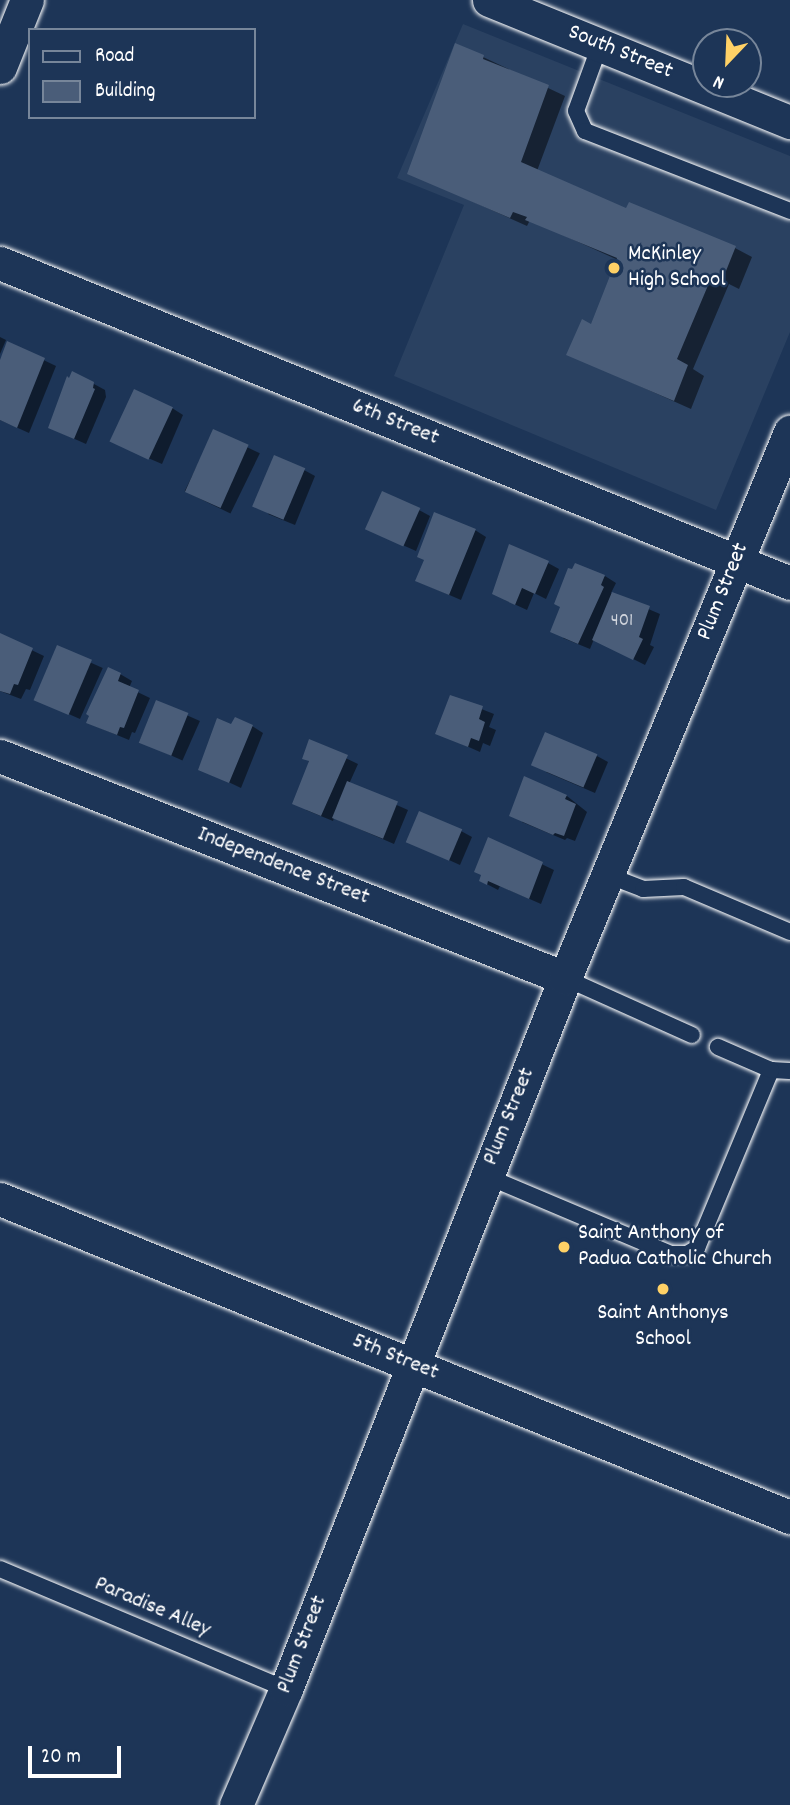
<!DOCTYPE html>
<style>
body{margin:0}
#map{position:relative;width:790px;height:1805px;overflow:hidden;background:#1d3557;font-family:Dekko,sans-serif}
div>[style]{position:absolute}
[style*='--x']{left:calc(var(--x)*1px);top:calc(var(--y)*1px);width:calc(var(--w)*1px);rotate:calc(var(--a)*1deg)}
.built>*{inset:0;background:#2a4161}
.shadow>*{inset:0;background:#0007;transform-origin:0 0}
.building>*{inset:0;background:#4a5d79;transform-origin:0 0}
.roads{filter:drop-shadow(0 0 2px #fff) drop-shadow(0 0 2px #fff)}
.service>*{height:16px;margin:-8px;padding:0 8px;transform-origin:8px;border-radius:8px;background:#1d3557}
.minor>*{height:33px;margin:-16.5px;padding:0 16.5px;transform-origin:16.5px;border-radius:16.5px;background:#1d3557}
.dots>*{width:19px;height:19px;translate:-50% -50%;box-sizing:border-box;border:4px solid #1d3557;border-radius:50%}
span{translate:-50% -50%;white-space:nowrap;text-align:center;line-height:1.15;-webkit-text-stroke:5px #1d3557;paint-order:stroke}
.number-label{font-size:19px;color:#d2d6de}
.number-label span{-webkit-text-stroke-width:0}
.street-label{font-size:23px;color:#fff}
.poi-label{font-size:23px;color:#fff}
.left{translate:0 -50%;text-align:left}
.legend{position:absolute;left:28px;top:28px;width:228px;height:91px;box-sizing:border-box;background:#1d3557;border:2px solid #77869a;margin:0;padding:9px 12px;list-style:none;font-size:21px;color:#fff}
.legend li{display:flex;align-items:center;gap:14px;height:35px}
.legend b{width:35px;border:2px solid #77869a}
.north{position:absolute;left:692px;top:28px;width:70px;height:70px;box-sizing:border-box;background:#1d3557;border:2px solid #77869a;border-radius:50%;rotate:203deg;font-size:19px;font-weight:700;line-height:28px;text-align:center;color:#fff}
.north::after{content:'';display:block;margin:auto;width:24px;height:32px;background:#ffd166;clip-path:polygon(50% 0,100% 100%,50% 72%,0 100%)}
.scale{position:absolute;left:28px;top:1746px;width:93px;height:32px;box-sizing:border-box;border:4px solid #fff;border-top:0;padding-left:9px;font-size:21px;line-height:24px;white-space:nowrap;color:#fff;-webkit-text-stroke:5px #1d3557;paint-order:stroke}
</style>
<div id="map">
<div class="built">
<i style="clip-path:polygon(463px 24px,790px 156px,790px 332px,716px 510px,394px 376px,464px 205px,397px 178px)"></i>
</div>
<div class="shadow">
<i style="clip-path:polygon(483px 57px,565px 96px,537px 171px,627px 211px,735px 248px,752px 257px,739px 289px,729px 284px,693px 369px,704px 376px,691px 409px,568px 354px,592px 327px,618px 260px,530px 220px,527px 226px,409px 173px)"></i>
<i style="clip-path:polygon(0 337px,6px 340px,0 354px)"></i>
<i style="clip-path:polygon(8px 343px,56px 366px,29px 433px,0 420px,0 365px)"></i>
<i style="clip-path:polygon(94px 384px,105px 390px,106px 397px,86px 444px,50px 428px)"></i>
<i style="clip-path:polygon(172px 408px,183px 415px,162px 464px,127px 449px)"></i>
<i style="left:214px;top:431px;width:51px;height:67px;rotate:26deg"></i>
<i style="clip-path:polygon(304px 470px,315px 476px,295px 525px,268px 514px)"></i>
<i style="clip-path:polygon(419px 510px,430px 516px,416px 551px,380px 535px)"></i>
<i style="clip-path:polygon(475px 530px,486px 537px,461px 600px,417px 581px,425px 560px)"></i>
<i style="clip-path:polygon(548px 563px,559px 569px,546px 599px,534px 593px,527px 610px,505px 600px)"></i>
<i style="clip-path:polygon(605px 576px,616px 583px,611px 593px,660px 614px,650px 645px,654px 647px,645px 665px,594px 639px,590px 649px,563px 638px)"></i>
<i style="clip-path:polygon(0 635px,44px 656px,30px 690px,26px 689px,21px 699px,0 691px)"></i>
<i style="left:58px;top:648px;width:49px;height:56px;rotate:24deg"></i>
<i style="clip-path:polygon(120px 674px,132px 681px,129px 688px,150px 698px,135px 733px,132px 732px,129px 740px,88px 723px)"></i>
<i style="clip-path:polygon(451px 697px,494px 714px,489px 727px,496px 730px,490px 746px,483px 743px,480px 752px,437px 733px)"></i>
<i style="left:157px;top:702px;width:47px;height:43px;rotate:24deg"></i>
<i style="clip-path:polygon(252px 726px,263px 733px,241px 788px,201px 769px,232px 727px)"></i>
<i style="clip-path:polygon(310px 741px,358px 764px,349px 784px,408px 810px,394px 844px,334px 818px,333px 821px,306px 810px)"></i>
<i style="clip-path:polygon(597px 756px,608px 762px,595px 793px,546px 772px)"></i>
<i style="clip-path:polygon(525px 778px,567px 796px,587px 812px,575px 841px,567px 838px,565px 840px,522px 822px)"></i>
<i style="clip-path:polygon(461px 831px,472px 837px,460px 865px,420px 847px)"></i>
<i style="clip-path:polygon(489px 839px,554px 870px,541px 904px,500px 886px,498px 890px,481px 881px)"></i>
</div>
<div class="building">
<i style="clip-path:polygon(455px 43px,484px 55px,483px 59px,549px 85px,521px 162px,626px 208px,629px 202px,736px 246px,722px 281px,712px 276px,677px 359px,688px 365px,674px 401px,566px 355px,582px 319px,591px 324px,617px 258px,525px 220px,527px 217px,513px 212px,510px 218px,407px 174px)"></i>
<i style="clip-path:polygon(7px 341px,45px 358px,17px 428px,0 420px,0 360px)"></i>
<i style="clip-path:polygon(72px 371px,94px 382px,93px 388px,95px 389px,74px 439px,48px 428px,67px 376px,69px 378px)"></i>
<i style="left:134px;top:389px;width:43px;height:58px;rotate:25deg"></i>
<i style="left:213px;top:429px;width:39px;height:69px;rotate:24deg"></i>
<i style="left:274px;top:455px;width:34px;height:56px;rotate:23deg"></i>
<i style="left:382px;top:491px;width:42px;height:42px;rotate:24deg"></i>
<i style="clip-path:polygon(434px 512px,476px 529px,449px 595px,415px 581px,424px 560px,417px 557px)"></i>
<i style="clip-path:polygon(509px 544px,549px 561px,535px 594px,522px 588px,515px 605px,492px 594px)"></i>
<i style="clip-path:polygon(575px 563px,605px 575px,601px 585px,604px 587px,578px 644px,550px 632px,560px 607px,554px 604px,568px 568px,572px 569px)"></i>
<i style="clip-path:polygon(612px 592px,650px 606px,639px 637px,643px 639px,633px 660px,592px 640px)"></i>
<i style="clip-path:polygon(0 633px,33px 648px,18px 685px,14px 684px,10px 694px,0 691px)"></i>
<i style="left:57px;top:645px;width:38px;height:60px;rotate:23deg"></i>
<i style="clip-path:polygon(108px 667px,121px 673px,118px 681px,139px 690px,124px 728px,120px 727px,117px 735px,86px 723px,89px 716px,86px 714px)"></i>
<i style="clip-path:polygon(450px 695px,483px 706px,479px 719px,485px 722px,479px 741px,471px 738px,468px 747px,435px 734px)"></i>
<i style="left:156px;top:700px;width:35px;height:46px;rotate:22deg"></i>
<i style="clip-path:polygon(235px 717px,253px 725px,229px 783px,198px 770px,217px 718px,231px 724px)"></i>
<i style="left:545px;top:732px;width:57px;height:36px;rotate:23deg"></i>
<i style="clip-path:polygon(309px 739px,348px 755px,321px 816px,292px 804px,309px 761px,302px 759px)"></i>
<i style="clip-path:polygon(524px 776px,567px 795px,565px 799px,576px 804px,564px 836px,555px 833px,553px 835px,509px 816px)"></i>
<i style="left:347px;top:781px;width:55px;height:40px;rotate:22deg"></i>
<i style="left:419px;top:811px;width:47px;height:34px;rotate:23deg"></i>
<i style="clip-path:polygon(488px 837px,543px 862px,529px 899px,488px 881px,487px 885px,479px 881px,481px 875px,474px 872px)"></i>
</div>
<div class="roads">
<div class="service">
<i style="--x:600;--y:45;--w:70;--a:110"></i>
<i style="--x:576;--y:111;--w:22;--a:66"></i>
<i style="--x:585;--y:131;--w:220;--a:21.3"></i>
<i style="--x:607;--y:875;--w:39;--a:21"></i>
<i style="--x:643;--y:889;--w:41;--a:-2.8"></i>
<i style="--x:684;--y:887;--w:115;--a:23"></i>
<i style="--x:565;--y:978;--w:139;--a:24.2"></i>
<i style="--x:771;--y:1070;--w:19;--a:3"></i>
<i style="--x:486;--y:1176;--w:201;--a:22.9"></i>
<i style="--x:671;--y:1254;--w:16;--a:0"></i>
<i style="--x:687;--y:1254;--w:12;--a:-31"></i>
<i style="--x:697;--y:1248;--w:193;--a:-67.4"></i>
<i style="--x:771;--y:1070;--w:58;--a:-156.5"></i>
<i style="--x:0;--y:1569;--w:310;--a:22.8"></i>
</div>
<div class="minor">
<i style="--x:489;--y:0;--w:325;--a:22.1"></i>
<i style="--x:0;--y:67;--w:72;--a:-68.1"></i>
<i style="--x:0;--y:263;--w:852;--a:22.05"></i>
<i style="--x:0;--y:756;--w:607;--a:21.45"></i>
<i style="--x:0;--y:1199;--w:852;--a:21.93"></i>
<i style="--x:236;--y:1805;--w:126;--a:-66.7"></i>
<i style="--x:286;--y:1689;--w:764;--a:-68.57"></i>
<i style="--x:565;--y:978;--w:591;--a:-67.6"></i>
</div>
</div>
<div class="dots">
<i style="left:614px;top:268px;background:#ffd166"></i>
<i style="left:564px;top:1247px;background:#ffd166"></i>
<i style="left:663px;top:1289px;background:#ffd166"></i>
</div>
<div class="number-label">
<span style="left:622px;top:622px">401</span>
</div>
<div class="street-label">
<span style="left:620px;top:53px;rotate:22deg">South Street</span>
<span style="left:395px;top:423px;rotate:22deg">6th Street</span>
<span style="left:724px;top:592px;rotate:-68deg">Plum Street</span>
<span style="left:283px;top:867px;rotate:21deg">Independence Street</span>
<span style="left:510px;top:1117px;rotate:-68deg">Plum Street</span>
<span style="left:395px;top:1358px;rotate:22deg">5th Street</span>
<span style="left:152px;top:1608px;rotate:23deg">Paradise Alley</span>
<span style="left:303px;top:1645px;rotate:-69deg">Plum Street</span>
</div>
<div class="poi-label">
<span class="left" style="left:628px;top:268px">McKinley<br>High School</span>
<span class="left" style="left:578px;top:1247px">Saint Anthony of<br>Padua Catholic Church</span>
<span style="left:663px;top:1327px">Saint Anthonys<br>School</span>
</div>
<ul class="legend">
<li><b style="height:9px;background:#1d3557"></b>Road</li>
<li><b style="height:19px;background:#4a5d79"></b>Building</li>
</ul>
<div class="north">N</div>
<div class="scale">20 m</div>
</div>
